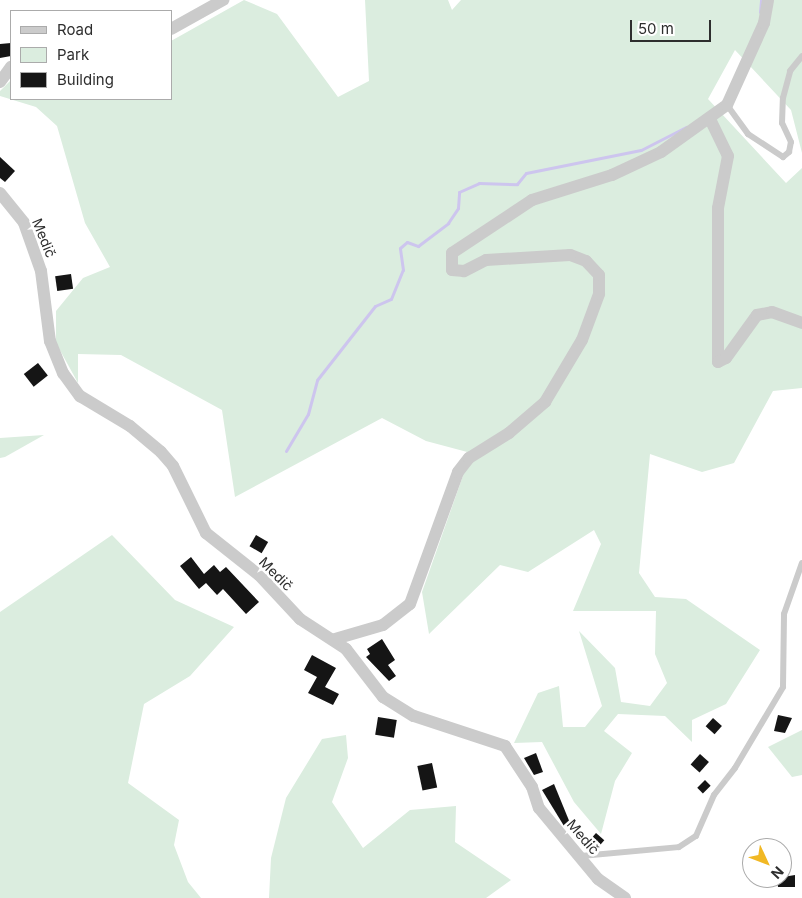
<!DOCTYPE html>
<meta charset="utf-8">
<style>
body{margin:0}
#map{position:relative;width:802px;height:898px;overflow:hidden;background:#fff;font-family:Inter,sans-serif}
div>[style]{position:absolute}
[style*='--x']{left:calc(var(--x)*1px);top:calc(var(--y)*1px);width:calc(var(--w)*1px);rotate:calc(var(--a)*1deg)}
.green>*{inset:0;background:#dbeddf}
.stream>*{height:3px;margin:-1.5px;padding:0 1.5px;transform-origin:1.5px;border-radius:1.5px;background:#cdc5ee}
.building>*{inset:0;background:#151515;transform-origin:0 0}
.lane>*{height:6px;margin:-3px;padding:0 3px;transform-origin:3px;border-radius:3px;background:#cbcbcb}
.street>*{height:12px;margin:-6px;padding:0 6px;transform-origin:6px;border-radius:6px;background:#cbcbcb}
span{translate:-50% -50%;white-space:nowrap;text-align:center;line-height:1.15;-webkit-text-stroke:5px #fff;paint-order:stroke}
.street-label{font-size:14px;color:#2e2e2e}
.legend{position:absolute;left:10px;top:10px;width:162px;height:90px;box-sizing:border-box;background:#fff;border:1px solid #ababab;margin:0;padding:6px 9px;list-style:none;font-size:15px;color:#2e2e2e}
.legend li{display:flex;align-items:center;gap:10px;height:25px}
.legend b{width:25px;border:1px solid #ababab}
.north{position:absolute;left:742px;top:838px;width:50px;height:50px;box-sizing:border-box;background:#fff;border:1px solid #ababab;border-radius:50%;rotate:133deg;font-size:14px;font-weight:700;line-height:20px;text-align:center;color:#2e2e2e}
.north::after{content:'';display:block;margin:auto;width:18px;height:22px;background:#f1b824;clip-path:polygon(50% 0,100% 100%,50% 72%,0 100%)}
.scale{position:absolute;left:630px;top:20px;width:81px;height:22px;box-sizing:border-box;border:2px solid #2e2e2e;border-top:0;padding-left:6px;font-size:15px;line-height:18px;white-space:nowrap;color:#2e2e2e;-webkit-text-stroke:4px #fff;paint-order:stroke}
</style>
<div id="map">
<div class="green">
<i style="clip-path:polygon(244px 0,277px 14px,338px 97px,369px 81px,365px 0,448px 0,452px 10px,461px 0,802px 0,802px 153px,791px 110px,735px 50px,708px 99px,786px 183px,802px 168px,802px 388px,773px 391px,734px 463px,702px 472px,650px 454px,639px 573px,655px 597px,686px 599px,760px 650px,726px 704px,692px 720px,692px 742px,665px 716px,618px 714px,604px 731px,632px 753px,615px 781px,601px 834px,574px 802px,542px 742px,514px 743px,538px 693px,559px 686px,563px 727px,585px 727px,602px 706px,579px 631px,615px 668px,621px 702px,650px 706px,667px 683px,655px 654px,656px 611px,573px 611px,601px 544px,594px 530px,528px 572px,500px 565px,429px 634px,422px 592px,471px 453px,426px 441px,382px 418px,235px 497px,222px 410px,121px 355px,78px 354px,78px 383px,56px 343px,56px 311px,83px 278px,110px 267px,85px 223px,57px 126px,36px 107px,0 96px,0 91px,11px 80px,11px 99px,171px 99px,171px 41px)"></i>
<i style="clip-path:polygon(44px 435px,5px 457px,0 458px,0 438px)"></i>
<i style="clip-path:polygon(112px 535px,175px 600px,234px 627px,190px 676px,144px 704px,128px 783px,179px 820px,174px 845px,188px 882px,201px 898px,0 898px,0 612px)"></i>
<i style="clip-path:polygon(802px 730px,802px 775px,792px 777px,768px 747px)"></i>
<i style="clip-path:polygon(346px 735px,348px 758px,332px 802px,363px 848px,410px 810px,456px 806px,455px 842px,511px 880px,486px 898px,269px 898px,271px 858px,286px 798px,322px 739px)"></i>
</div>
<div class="stream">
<i style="--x:760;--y:12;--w:12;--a:-85"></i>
<i style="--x:286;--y:451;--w:43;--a:-59.3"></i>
<i style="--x:308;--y:414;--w:35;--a:-75"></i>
<i style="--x:317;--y:380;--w:94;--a:-51.9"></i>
<i style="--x:375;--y:306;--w:17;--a:-24"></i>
<i style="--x:391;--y:299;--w:31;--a:-68"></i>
<i style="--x:403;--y:270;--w:22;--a:-98"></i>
<i style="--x:400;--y:248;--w:9;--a:-41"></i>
<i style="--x:407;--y:242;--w:12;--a:20"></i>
<i style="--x:418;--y:246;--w:38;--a:-37"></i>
<i style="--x:448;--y:223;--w:18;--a:-56"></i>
<i style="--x:458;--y:208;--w:16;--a:-86"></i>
<i style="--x:459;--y:192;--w:22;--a:-24"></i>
<i style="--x:479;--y:183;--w:38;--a:2"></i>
<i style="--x:517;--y:184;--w:14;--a:-51"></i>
<i style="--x:526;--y:173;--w:117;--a:-11.3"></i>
<i style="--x:641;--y:150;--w:51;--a:-27.1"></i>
</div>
<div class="building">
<i style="clip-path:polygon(11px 43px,11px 56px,0 58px,0 44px)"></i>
<i style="clip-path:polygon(0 157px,15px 171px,5px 182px,0 178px)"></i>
<i style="left:71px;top:274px;width:15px;height:16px;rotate:82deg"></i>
<i style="left:38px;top:363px;width:16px;height:18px;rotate:52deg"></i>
<i style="left:256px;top:535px;width:14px;height:13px;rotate:30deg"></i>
<i style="clip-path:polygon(191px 557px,204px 574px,214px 565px,220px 572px,226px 567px,259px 602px,246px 614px,223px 589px,217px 595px,206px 583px,199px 589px,180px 566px)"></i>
<i style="clip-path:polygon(382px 639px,395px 660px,388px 665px,396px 676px,389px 681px,366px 657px,370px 654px,367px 649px)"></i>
<i style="clip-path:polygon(312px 655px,336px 668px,325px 687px,339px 694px,333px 705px,308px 693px,317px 677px,304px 670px)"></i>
<i style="clip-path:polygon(778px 715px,792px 718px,785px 733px,774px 731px)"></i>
<i style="left:378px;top:717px;width:19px;height:18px;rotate:9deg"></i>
<i style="left:713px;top:718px;width:12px;height:11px;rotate:42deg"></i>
<i style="clip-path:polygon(536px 753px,543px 772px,534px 775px,524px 758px)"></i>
<i style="left:700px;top:754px;width:12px;height:14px;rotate:42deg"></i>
<i style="left:432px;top:763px;width:25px;height:15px;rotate:78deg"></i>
<i style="left:705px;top:780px;width:8px;height:11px;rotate:45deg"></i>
<i style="clip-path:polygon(554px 784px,570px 823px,564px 826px,542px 790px)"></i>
<i style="left:596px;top:833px;width:11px;height:12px;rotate:41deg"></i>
<i style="clip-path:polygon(795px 875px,795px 887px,778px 887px,777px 878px)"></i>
</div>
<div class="lane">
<i style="--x:727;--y:105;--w:36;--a:54"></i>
<i style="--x:748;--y:134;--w:42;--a:33.3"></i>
<i style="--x:783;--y:157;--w:8;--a:-40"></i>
<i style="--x:789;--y:152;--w:10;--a:-79"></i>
<i style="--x:791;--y:142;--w:21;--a:-115"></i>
<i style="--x:782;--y:123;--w:25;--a:-88"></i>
<i style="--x:783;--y:98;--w:28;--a:-75"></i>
<i style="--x:790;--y:71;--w:19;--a:-51"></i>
<i style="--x:581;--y:856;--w:98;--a:-5.2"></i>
<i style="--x:679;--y:847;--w:20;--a:-33"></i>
<i style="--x:696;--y:836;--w:45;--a:-66.3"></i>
<i style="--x:714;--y:795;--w:34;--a:-52"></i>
<i style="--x:735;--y:768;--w:94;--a:-59.3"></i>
<i style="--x:783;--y:687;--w:73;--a:-89.2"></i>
<i style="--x:784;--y:614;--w:54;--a:-70.6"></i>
</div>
<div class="street">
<i style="--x:171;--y:29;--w:60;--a:-29.1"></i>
<i style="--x:0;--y:82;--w:19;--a:-54"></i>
<i style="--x:710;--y:119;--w:41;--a:64.1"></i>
<i style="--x:728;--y:156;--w:53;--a:100.9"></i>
<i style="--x:718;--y:208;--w:154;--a:90"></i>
<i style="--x:718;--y:362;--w:9;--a:-27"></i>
<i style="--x:726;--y:358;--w:53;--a:-54.2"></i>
<i style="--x:757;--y:315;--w:15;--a:-11"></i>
<i style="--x:772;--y:312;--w:32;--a:20"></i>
<i style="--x:0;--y:193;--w:38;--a:51"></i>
<i style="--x:24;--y:223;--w:51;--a:70.5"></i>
<i style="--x:41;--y:271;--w:71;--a:82.7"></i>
<i style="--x:50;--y:341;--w:35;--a:68"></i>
<i style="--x:63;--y:373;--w:29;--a:54"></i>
<i style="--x:80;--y:396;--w:58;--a:31"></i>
<i style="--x:130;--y:426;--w:40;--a:40"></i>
<i style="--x:161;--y:452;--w:18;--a:49"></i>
<i style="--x:173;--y:466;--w:75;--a:63.8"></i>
<i style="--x:206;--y:533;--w:68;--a:38.4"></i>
<i style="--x:259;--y:575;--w:60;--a:47"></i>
<i style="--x:300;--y:619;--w:55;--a:33.1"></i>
<i style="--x:346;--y:649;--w:61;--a:52.4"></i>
<i style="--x:383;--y:697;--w:36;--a:32"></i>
<i style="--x:414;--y:716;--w:96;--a:18.2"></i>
<i style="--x:505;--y:746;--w:49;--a:56.6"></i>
<i style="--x:532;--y:787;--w:22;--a:72"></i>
<i style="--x:539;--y:808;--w:92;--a:50.3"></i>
<i style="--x:598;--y:879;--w:33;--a:35"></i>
<i style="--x:335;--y:639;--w:50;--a:-16.3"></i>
<i style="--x:383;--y:625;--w:34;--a:-38"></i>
<i style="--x:410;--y:604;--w:140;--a:-70"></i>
<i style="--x:458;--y:472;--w:18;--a:-52"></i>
<i style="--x:469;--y:458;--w:47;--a:-32"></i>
<i style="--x:509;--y:433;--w:48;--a:-40.7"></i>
<i style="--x:545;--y:402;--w:72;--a:-59.2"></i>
<i style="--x:582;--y:340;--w:49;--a:-69.7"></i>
<i style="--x:599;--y:294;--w:19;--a:-90"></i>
<i style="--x:599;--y:275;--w:19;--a:-133"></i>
<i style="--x:586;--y:261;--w:17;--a:-159"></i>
<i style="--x:570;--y:255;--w:84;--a:176.6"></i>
<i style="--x:486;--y:260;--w:25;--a:153"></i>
<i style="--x:464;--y:271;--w:12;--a:-175"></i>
<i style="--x:452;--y:270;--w:17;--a:-90"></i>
<i style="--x:452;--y:253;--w:96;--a:-33.5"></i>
<i style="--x:532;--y:200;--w:84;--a:-17.4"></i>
<i style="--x:612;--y:175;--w:54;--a:-25.1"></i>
<i style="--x:661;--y:152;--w:81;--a:-35.5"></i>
<i style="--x:727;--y:105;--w:90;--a:-65.7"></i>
<i style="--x:764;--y:23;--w:23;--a:-80"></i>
</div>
<div class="street-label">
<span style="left:44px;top:238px;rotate:68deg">Medič</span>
<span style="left:276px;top:574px;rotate:45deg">Medič</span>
<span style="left:583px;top:837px;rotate:49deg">Medič</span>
</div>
<ul class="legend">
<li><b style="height:6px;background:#cbcbcb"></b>Road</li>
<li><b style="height:14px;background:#dbeddf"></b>Park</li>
<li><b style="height:14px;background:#151515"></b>Building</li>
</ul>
<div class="north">N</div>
<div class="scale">50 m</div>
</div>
